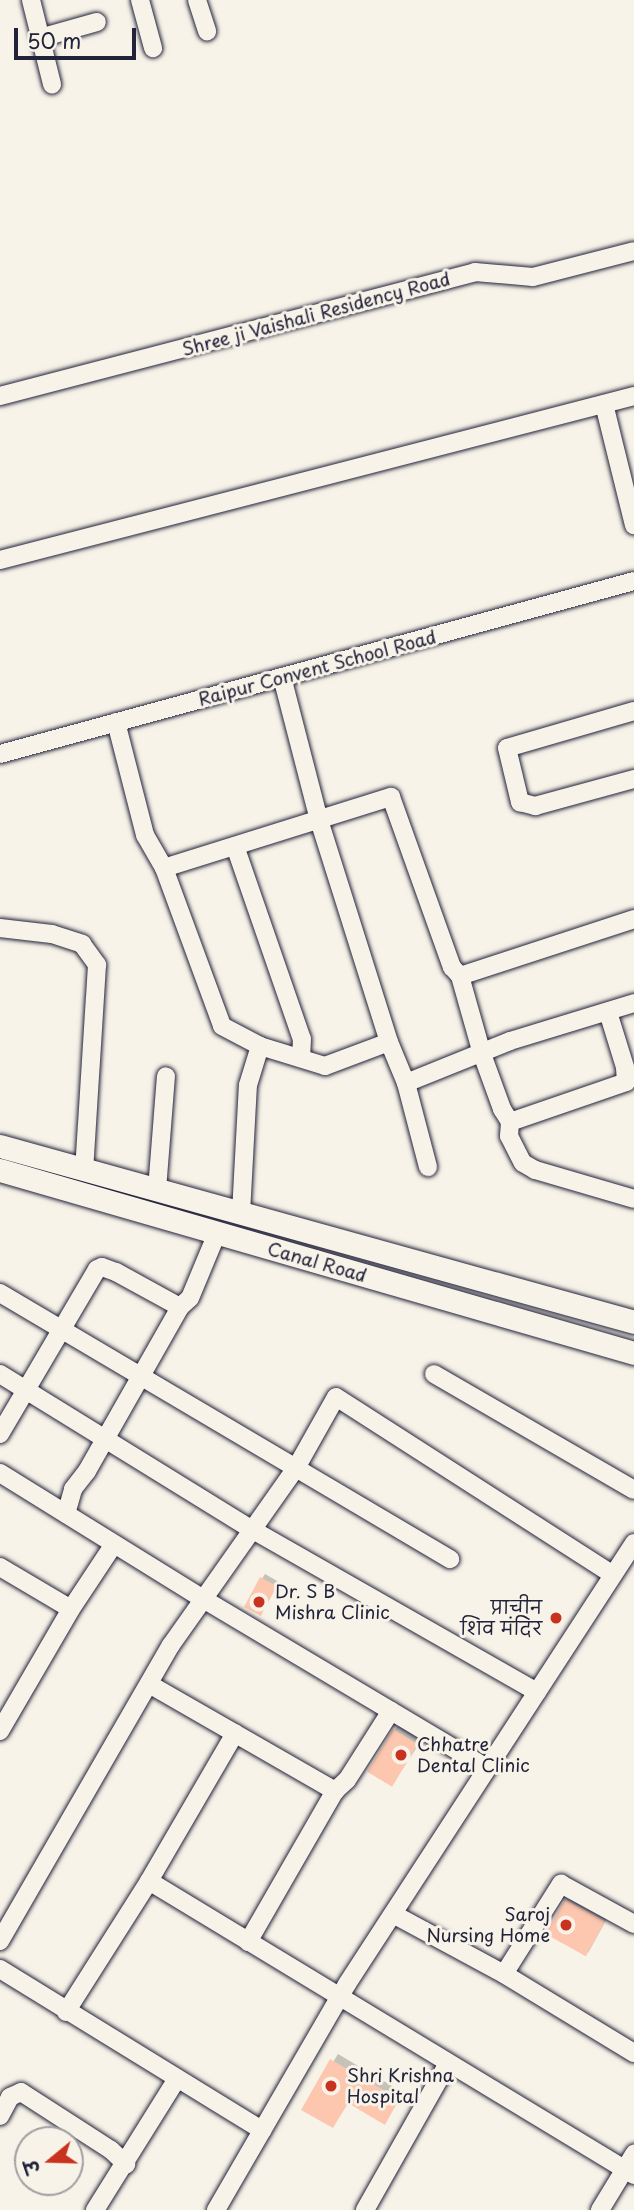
<!DOCTYPE html>
<meta charset="utf-8">
<style>
body{margin:0}
#map{position:relative;width:634px;height:2210px;overflow:hidden;background:#f7f3e8;font-family:"Playpen Sans","Playpen Sans Deva",sans-serif}
div>[style]{position:absolute}
[style*='--x']{left:calc(var(--x)*1px);top:calc(var(--y)*1px);width:calc(var(--w)*1px);rotate:calc(var(--a)*1deg)}
.shadow>*{inset:0;background:#0003}
.building>*{inset:0;background:#fcc7ae;transform-origin:0 0}
.roads{filter:drop-shadow(0 0 2px #22223b) drop-shadow(0 0 2px #22223b)}
.minor>*{height:18px;margin:-9px;padding:0 9px;transform-origin:9px;border-radius:9px;background:#f7f3e8}
.major>*{height:23px;margin:-11.5px;padding:0 11.5px;transform-origin:11.5px;border-radius:11.5px;background:#f7f3e8}
.dots>*{width:19px;height:19px;translate:-50% -50%;box-sizing:border-box;border:4px solid #f7f3e8;border-radius:50%}
span{translate:-50% -50%;white-space:nowrap;text-align:center;line-height:1.15;-webkit-text-stroke:6px #f7f3e8;paint-order:stroke}
.street-label{font-size:18px;color:#22223b}
.poi-label{font-size:18px;color:#22223b}
.left{translate:0 -50%;text-align:left}
.right{translate:-100% -50%;text-align:right}
.north{position:absolute;left:14px;top:2126px;width:70px;height:70px;box-sizing:border-box;background:#f7f3e8;border:2px solid #a29fa3;border-radius:50%;rotate:251deg;font-size:19px;font-weight:700;line-height:28px;text-align:center;color:#22223b}
.north::after{content:'';display:block;margin:auto;width:24px;height:32px;background:#c8321e;clip-path:polygon(50% 0,100% 100%,50% 72%,0 100%)}
.scale{position:absolute;left:14px;top:28px;width:122px;height:32px;box-sizing:border-box;border:4px solid #22223b;border-top:0;padding-left:9px;font-size:21px;line-height:24px;white-space:nowrap;color:#22223b;-webkit-text-stroke:5px #f7f3e8;paint-order:stroke}
</style>
<div id="map">
<div class="shadow">
<i style="clip-path:polygon(265px 1574px,279px 1582px,263px 1611px,245px 1606px)"></i>
<i style="clip-path:polygon(400px 1724px,423px 1738px,392px 1785px,394px 1730px)"></i>
<i style="clip-path:polygon(572px 1894px,609px 1915px,588px 1953px,566px 1900px)"></i>
<i style="clip-path:polygon(338px 2054px,404px 2093px,384px 2123px,349px 2102px,333px 2126px,304px 2109px)"></i>
</div>
<div class="building">
<i style="left:260px;top:1577px;width:19px;height:34px;rotate:28deg"></i>
<i style="left:393px;top:1729px;width:29px;height:50px;rotate:31deg"></i>
<i style="left:565px;top:1899px;width:46px;height:40px;rotate:29deg"></i>
<i style="clip-path:polygon(330px 2059px,399px 2099px,385px 2125px,348px 2103px,333px 2128px,301px 2110px)"></i>
</div>
<div class="roads">
<div class="minor">
<i style="--x:31;--y:0;--w:87;--a:76"></i>
<i style="--x:140;--y:0;--w:50;--a:74.8"></i>
<i style="--x:197;--y:0;--w:33;--a:72"></i>
<i style="--x:40;--y:38;--w:59;--a:-15.7"></i>
<i style="--x:0;--y:396;--w:491;--a:-14.6"></i>
<i style="--x:475;--y:272;--w:58;--a:4.9"></i>
<i style="--x:533;--y:277;--w:104;--a:-14.4"></i>
<i style="--x:604;--y:404;--w:125;--a:76.1"></i>
<i style="--x:0;--y:560;--w:655;--a:-14.5"></i>
<i style="--x:282;--y:677;--w:148;--a:75.5"></i>
<i style="--x:319;--y:820;--w:233;--a:72.5"></i>
<i style="--x:389;--y:1042;--w:44;--a:67.5"></i>
<i style="--x:406;--y:1083;--w:87;--a:75.3"></i>
<i style="--x:634;--y:711;--w:132;--a:163.8"></i>
<i style="--x:507;--y:748;--w:56;--a:76.5"></i>
<i style="--x:520;--y:802;--w:16;--a:15"></i>
<i style="--x:535;--y:806;--w:103;--a:-15.3"></i>
<i style="--x:116;--y:722;--w:117;--a:75.6"></i>
<i style="--x:145;--y:835;--w:38;--a:60"></i>
<i style="--x:164;--y:868;--w:168;--a:69.8"></i>
<i style="--x:222;--y:1026;--w:43;--a:27.8"></i>
<i style="--x:260;--y:1046;--w:68;--a:17.1"></i>
<i style="--x:325;--y:1066;--w:68;--a:-20.6"></i>
<i style="--x:0;--y:754;--w:657;--a:-15.26"></i>
<i style="--x:235;--y:846;--w:204;--a:70.9"></i>
<i style="--x:302;--y:1039;--w:18;--a:93"></i>
<i style="--x:164;--y:868;--w:238;--a:-17.4"></i>
<i style="--x:391;--y:797;--w:181;--a:70.3"></i>
<i style="--x:452;--y:967;--w:12;--a:48"></i>
<i style="--x:460;--y:976;--w:81;--a:74.2"></i>
<i style="--x:482;--y:1054;--w:59;--a:70"></i>
<i style="--x:502;--y:1109;--w:15;--a:58"></i>
<i style="--x:510;--y:1122;--w:14;--a:94"></i>
<i style="--x:509;--y:1136;--w:30;--a:63"></i>
<i style="--x:523;--y:1163;--w:14;--a:30"></i>
<i style="--x:535;--y:1170;--w:103;--a:16.3"></i>
<i style="--x:0;--y:928;--w:52;--a:6.6"></i>
<i style="--x:52;--y:934;--w:32;--a:18"></i>
<i style="--x:82;--y:944;--w:26;--a:54"></i>
<i style="--x:97;--y:965;--w:205;--a:93.6"></i>
<i style="--x:460;--y:976;--w:183;--a:-18.1"></i>
<i style="--x:406;--y:1083;--w:112;--a:-22"></i>
<i style="--x:510;--y:1041;--w:130;--a:-17"></i>
<i style="--x:510;--y:1122;--w:123;--a:-19"></i>
<i style="--x:626;--y:1082;--w:15;--a:-94"></i>
<i style="--x:625;--y:1067;--w:58;--a:-107.2"></i>
<i style="--x:157;--y:1190;--w:114;--a:-85.5"></i>
<i style="--x:241;--y:1213;--w:128;--a:-86.9"></i>
<i style="--x:248;--y:1085;--w:41;--a:-72.9"></i>
<i style="--x:0;--y:1293;--w:523;--a:30.59"></i>
<i style="--x:0;--y:1374;--w:297;--a:31.7"></i>
<i style="--x:253;--y:1530;--w:327;--a:29.7"></i>
<i style="--x:434;--y:1374;--w:231;--a:30.1"></i>
<i style="--x:0;--y:1434;--w:191;--a:-59.5"></i>
<i style="--x:97;--y:1269;--w:5;--a:-22"></i>
<i style="--x:102;--y:1267;--w:15;--a:20"></i>
<i style="--x:116;--y:1272;--w:73;--a:28.7"></i>
<i style="--x:0;--y:1473;--w:241;--a:31.8"></i>
<i style="--x:205;--y:1600;--w:328;--a:30.8"></i>
<i style="--x:66;--y:1514;--w:26;--a:-74"></i>
<i style="--x:73;--y:1489;--w:23;--a:-52"></i>
<i style="--x:87;--y:1471;--w:189;--a:-60.4"></i>
<i style="--x:180;--y:1307;--w:13;--a:-42"></i>
<i style="--x:190;--y:1298;--w:70;--a:-67.4"></i>
<i style="--x:0;--y:1567;--w:82;--a:30.6"></i>
<i style="--x:149;--y:1684;--w:215;--a:29.9"></i>
<i style="--x:0;--y:1731;--w:141;--a:-59.8"></i>
<i style="--x:71;--y:1609;--w:78;--a:-56.5"></i>
<i style="--x:149;--y:1881;--w:567;--a:31.22"></i>
<i style="--x:393;--y:1914;--w:126;--a:28.4"></i>
<i style="--x:504;--y:1974;--w:152;--a:31.3"></i>
<i style="--x:0;--y:1941;--w:342;--a:-60"></i>
<i style="--x:171;--y:1645;--w:217;--a:-54.8"></i>
<i style="--x:296;--y:1468;--w:81;--a:-60.6"></i>
<i style="--x:336;--y:1397;--w:329;--a:32.7"></i>
<i style="--x:248;--y:1942;--w:174;--a:-60.1"></i>
<i style="--x:335;--y:1791;--w:16;--a:-43"></i>
<i style="--x:347;--y:1780;--w:82;--a:-57.5"></i>
<i style="--x:0;--y:1969;--w:308;--a:31.6"></i>
<i style="--x:504;--y:1974;--w:107;--a:-57.7"></i>
<i style="--x:561;--y:1884;--w:83;--a:28.7"></i>
<i style="--x:66;--y:2012;--w:155;--a:-57.6"></i>
<i style="--x:149;--y:1881;--w:171;--a:-59.8"></i>
<i style="--x:0;--y:2116;--w:21;--a:-62"></i>
<i style="--x:10;--y:2097;--w:12;--a:-24"></i>
<i style="--x:21;--y:2092;--w:107;--a:32.8"></i>
<i style="--x:111;--y:2150;--w:21;--a:43"></i>
<i style="--x:95;--y:2210;--w:155;--a:-58"></i>
<i style="--x:216;--y:2210;--w:261;--a:-59.9"></i>
<i style="--x:347;--y:1984;--w:526;--a:-56.94"></i>
<i style="--x:365;--y:2210;--w:169;--a:-60.5"></i>
<i style="--x:600;--y:2210;--w:66;--a:-58.7"></i>
</div>
<div class="major">
<i style="--x:0;--y:1146;--w:658;--a:15.51"></i>
<i style="--x:0;--y:1170;--w:660;--a:16.1"></i>
</div>
</div>
<div class="dots">
<i style="left:259px;top:1602px;background:#c8321e"></i>
<i style="left:556px;top:1618px;background:#c8321e"></i>
<i style="left:401px;top:1755px;background:#c8321e"></i>
<i style="left:566px;top:1925px;background:#c8321e"></i>
<i style="left:331px;top:2086px;background:#c8321e"></i>
</div>
<div class="street-label">
<span style="left:316px;top:314px;rotate:-15deg">Shree ji Vaishali Residency Road</span>
<span style="left:317px;top:668px;rotate:-15deg">Raipur Convent School Road</span>
<span style="left:317px;top:1262px;rotate:16deg">Canal Road</span>
</div>
<div class="poi-label">
<span class="left" style="left:275px;top:1602px">Dr. S B<br>Mishra Clinic</span>
<span class="right" style="left:542px;top:1618px">प्राचीन<br>शिव मंदिर</span>
<span class="left" style="left:417px;top:1755px">Chhatre<br>Dental Clinic</span>
<span class="right" style="left:550px;top:1925px">Saroj<br>Nursing Home</span>
<span class="left" style="left:347px;top:2086px">Shri Krishna<br>Hospital</span>
</div>
<div class="north">उ</div>
<div class="scale">50 m</div>
</div>
